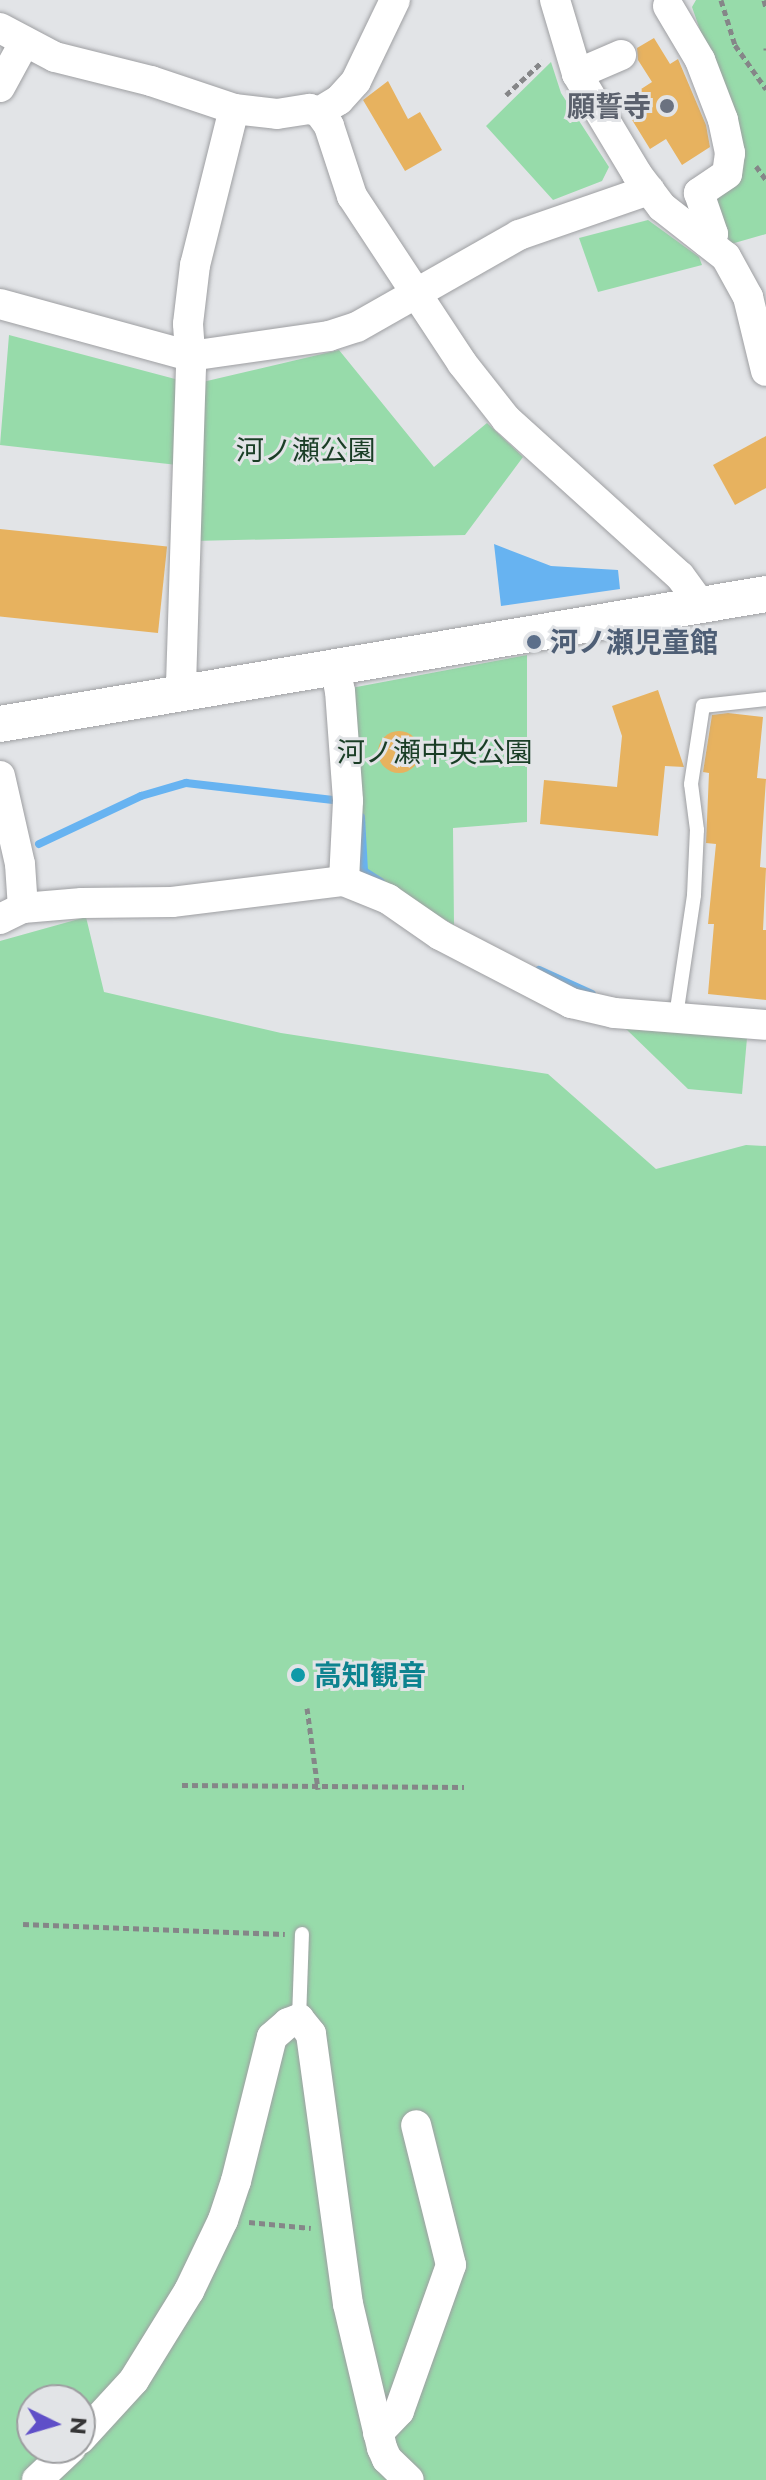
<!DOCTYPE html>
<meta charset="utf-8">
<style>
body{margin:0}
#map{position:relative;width:766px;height:2480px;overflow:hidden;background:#e2e4e7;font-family:Montserrat,"Noto Sans JP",sans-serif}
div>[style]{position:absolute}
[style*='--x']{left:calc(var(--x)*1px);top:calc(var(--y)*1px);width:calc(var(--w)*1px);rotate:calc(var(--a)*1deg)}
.green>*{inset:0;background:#97dbaa}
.water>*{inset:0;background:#67b3f1}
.stream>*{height:8px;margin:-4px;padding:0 4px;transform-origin:4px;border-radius:4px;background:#67b3f1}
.building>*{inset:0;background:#e7b25f;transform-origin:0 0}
.round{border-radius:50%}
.path>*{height:5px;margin-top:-2.5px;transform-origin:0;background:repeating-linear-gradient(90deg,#858688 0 6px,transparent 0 10px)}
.roads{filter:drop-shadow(0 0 2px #9e9fa2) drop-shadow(0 0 2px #9e9fa2)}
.service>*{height:14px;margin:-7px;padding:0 7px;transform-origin:7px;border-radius:7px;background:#fff}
.minor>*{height:30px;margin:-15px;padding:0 15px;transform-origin:15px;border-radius:15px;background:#fff}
.tertiary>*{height:36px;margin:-18px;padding:0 18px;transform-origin:18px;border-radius:18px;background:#fff}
.dots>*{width:22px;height:22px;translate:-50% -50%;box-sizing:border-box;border:4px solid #e2e4e7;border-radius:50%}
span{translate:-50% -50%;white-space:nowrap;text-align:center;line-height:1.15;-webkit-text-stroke:6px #e2e4e7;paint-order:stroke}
.worship-label{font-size:28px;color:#5b616d;font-weight:700}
.right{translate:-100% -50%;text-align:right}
.park-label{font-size:28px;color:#1a3e26}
.service-label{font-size:28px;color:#4e5e75;font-weight:700}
.left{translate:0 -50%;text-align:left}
.culture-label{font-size:28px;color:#0d838f;font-weight:700}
.north{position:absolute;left:16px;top:2384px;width:80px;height:80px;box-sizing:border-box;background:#e2e4e7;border:2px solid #9d9ea0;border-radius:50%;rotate:95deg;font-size:22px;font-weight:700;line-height:32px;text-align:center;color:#353536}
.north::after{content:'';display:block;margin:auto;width:28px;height:36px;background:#5f4fc8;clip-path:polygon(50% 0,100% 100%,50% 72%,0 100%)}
</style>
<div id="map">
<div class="green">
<i style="clip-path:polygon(696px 0,766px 0,766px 234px,731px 244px,712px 201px,732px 122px,692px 7px)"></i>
<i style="clip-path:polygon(551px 62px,561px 93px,609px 167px,602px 181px,553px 200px,486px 126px)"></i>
<i style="clip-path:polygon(648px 220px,699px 257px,702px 265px,598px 292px,579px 238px)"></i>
<i style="clip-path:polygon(9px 335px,194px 384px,339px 350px,434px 467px,487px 423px,523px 457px,465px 535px,193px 541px,195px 467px,0 445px)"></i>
<i style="clip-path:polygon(527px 655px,527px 822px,453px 828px,454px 925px,355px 866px,351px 688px)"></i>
<i style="clip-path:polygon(evenodd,86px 917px,104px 992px,281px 1033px,548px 1074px,656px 1169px,746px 1145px,766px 1146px,766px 2480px,0 2480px,0 941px,86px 917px,32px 2400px,80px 2400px,80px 2448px,32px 2448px,32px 2400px)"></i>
<i style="clip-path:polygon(626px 1029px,747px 1038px,742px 1094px,688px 1089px)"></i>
</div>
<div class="water">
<i style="clip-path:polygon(494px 544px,551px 566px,618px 570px,620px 589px,501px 606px)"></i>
</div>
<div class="stream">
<i style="--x:361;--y:817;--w:54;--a:86.8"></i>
<i style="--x:364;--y:871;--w:20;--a:33"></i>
<i style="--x:39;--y:844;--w:113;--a:-25.2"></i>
<i style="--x:141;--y:796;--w:47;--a:-16.1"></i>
<i style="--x:186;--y:783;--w:148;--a:6.6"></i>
<i style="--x:539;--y:970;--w:58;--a:24.4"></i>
</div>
<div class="building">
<i style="clip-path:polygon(654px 38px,670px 64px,678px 59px,706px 125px,710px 147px,682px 165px,666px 139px,650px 149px,621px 102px,652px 82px,638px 60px,637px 48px)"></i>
<i style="clip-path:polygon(388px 81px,408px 119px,420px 112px,442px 150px,405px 171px,363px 100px)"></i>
<i style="clip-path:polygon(766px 436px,766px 488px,735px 505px,713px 465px)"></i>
<i style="left:0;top:529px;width:168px;height:87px;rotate:6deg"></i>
<i style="clip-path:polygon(658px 690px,684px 767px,665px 766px,658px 836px,540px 824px,544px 780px,617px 787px,622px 736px,612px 706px)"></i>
<i style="clip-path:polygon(728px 713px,763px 717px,757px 778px,766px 779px,760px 867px,766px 868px,763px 930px,766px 930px,766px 1000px,708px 994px,714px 924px,708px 924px,716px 844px,706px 843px,709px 773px,703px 772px,712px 715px)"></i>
<i class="round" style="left:378px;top:731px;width:42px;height:42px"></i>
</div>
<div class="path">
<i style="--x:721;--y:0;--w:47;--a:72.7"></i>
<i style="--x:735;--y:45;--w:54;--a:54.8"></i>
<i style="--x:764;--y:0;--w:8;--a:76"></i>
<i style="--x:766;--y:48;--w:2;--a:90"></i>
<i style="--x:506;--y:95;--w:50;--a:-42.6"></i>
<i style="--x:756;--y:166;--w:17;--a:54"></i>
<i style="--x:307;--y:1708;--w:82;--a:82.3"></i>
<i style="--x:182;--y:1785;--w:282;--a:0.4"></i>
<i style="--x:23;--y:1924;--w:262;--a:2.2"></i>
<i style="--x:249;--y:2222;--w:62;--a:5.5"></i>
</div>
<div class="roads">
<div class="service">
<i style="--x:676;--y:1016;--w:122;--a:-81.5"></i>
<i style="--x:694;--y:895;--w:65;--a:-87.4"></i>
<i style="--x:697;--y:830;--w:46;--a:-97.4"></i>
<i style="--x:691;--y:784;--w:79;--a:-81.3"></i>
<i style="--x:703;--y:706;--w:63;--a:-6.3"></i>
<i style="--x:299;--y:2019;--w:85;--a:-88"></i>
</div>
<div class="minor">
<i style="--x:555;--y:0;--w:77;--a:73.4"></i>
<i style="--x:577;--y:74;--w:117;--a:59"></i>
<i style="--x:637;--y:174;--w:41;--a:52.9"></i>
<i style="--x:662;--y:207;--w:81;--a:38"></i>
<i style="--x:726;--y:257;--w:46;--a:61.2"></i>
<i style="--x:748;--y:297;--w:76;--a:76.3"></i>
<i style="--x:668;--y:6;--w:63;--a:59.3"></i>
<i style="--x:700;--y:60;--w:64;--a:69"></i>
<i style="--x:723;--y:120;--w:34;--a:78"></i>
<i style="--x:730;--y:153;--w:21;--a:98"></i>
<i style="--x:727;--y:174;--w:34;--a:146"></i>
<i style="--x:699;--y:193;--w:43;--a:71.1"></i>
<i style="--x:713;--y:234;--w:10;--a:127"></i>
<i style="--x:0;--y:28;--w:62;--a:27.8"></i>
<i style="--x:55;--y:57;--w:99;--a:14"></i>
<i style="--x:151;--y:81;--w:88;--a:18.6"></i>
<i style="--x:234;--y:109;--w:161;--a:104"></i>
<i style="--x:195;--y:265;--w:59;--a:96.8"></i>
<i style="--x:188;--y:324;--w:43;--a:86"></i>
<i style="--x:191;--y:367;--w:326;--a:91.8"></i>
<i style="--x:577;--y:74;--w:48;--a:-23.4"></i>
<i style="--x:0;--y:87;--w:50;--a:-61.4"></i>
<i style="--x:234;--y:109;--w:43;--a:6.6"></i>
<i style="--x:277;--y:114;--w:33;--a:-9"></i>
<i style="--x:310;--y:109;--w:9;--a:18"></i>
<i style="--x:319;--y:112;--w:17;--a:54"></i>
<i style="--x:329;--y:126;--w:74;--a:71.8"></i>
<i style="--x:352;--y:196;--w:200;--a:56.6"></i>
<i style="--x:462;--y:363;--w:71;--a:51.8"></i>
<i style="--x:506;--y:419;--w:234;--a:42.1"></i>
<i style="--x:680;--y:576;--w:34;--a:54"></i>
<i style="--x:319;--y:112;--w:23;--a:-31"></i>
<i style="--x:339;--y:100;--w:25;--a:-48"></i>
<i style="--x:356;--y:81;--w:90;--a:-64.3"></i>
<i style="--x:0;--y:304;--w:197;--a:15.3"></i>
<i style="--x:190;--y:356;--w:140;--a:-8.2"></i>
<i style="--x:329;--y:336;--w:29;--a:-18"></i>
<i style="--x:357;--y:327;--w:186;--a:-29.6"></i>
<i style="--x:519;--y:235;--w:138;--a:-19.1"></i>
<i style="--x:335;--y:666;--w:25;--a:79"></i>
<i style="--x:340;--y:691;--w:110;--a:85.8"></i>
<i style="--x:348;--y:801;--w:80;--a:92.9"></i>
<i style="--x:0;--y:776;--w:90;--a:77.2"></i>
<i style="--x:20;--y:864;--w:44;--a:86.1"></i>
<i style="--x:0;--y:919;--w:25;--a:-26"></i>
<i style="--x:23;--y:908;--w:59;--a:-4.8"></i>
<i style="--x:82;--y:903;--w:90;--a:-0.6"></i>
<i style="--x:172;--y:902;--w:173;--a:-7"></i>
<i style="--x:344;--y:881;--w:48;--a:22.2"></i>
<i style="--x:388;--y:899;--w:63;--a:34.7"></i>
<i style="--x:440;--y:935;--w:148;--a:27.4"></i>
<i style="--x:571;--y:1003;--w:44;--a:13.1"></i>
<i style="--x:614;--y:1013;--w:152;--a:4.5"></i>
<i style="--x:378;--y:2433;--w:30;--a:-46"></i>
<i style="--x:399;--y:2411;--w:155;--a:-70.4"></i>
<i style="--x:451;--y:2265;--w:144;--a:-104"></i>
<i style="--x:80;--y:2439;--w:80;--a:-47.5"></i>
<i style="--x:134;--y:2380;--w:105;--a:-58.3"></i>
<i style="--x:189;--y:2291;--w:79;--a:-64.4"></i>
<i style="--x:223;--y:2220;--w:41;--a:-71.6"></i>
<i style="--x:236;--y:2181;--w:148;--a:-76"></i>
<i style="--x:272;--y:2037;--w:21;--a:-41"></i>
<i style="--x:288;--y:2023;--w:12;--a:-20"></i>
<i style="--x:299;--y:2019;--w:19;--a:51"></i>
<i style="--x:311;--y:2034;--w:273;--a:82.2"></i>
<i style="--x:348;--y:2304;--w:148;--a:76.7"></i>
<i style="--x:382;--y:2448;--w:12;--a:66"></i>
<i style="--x:387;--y:2459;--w:30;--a:44"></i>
<i style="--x:37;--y:2480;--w:47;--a:-43.3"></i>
</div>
<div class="tertiary">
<i style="--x:0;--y:724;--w:777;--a:-9.63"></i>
</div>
</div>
<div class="dots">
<i style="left:667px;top:106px;background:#6b7280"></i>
<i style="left:534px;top:642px;background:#5c6f8a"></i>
<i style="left:298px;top:1675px;background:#0f9aa8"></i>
</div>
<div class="worship-label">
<span class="right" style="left:651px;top:106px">願誓寺</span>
</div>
<div class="park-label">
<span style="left:306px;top:450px">河ノ瀬公園</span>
<span style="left:435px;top:752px">河ノ瀬中央公園</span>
</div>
<div class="service-label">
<span class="left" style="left:550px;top:642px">河ノ瀬児童館</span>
</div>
<div class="culture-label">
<span class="left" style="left:314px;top:1675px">高知観音</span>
</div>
<div class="north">N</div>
</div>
